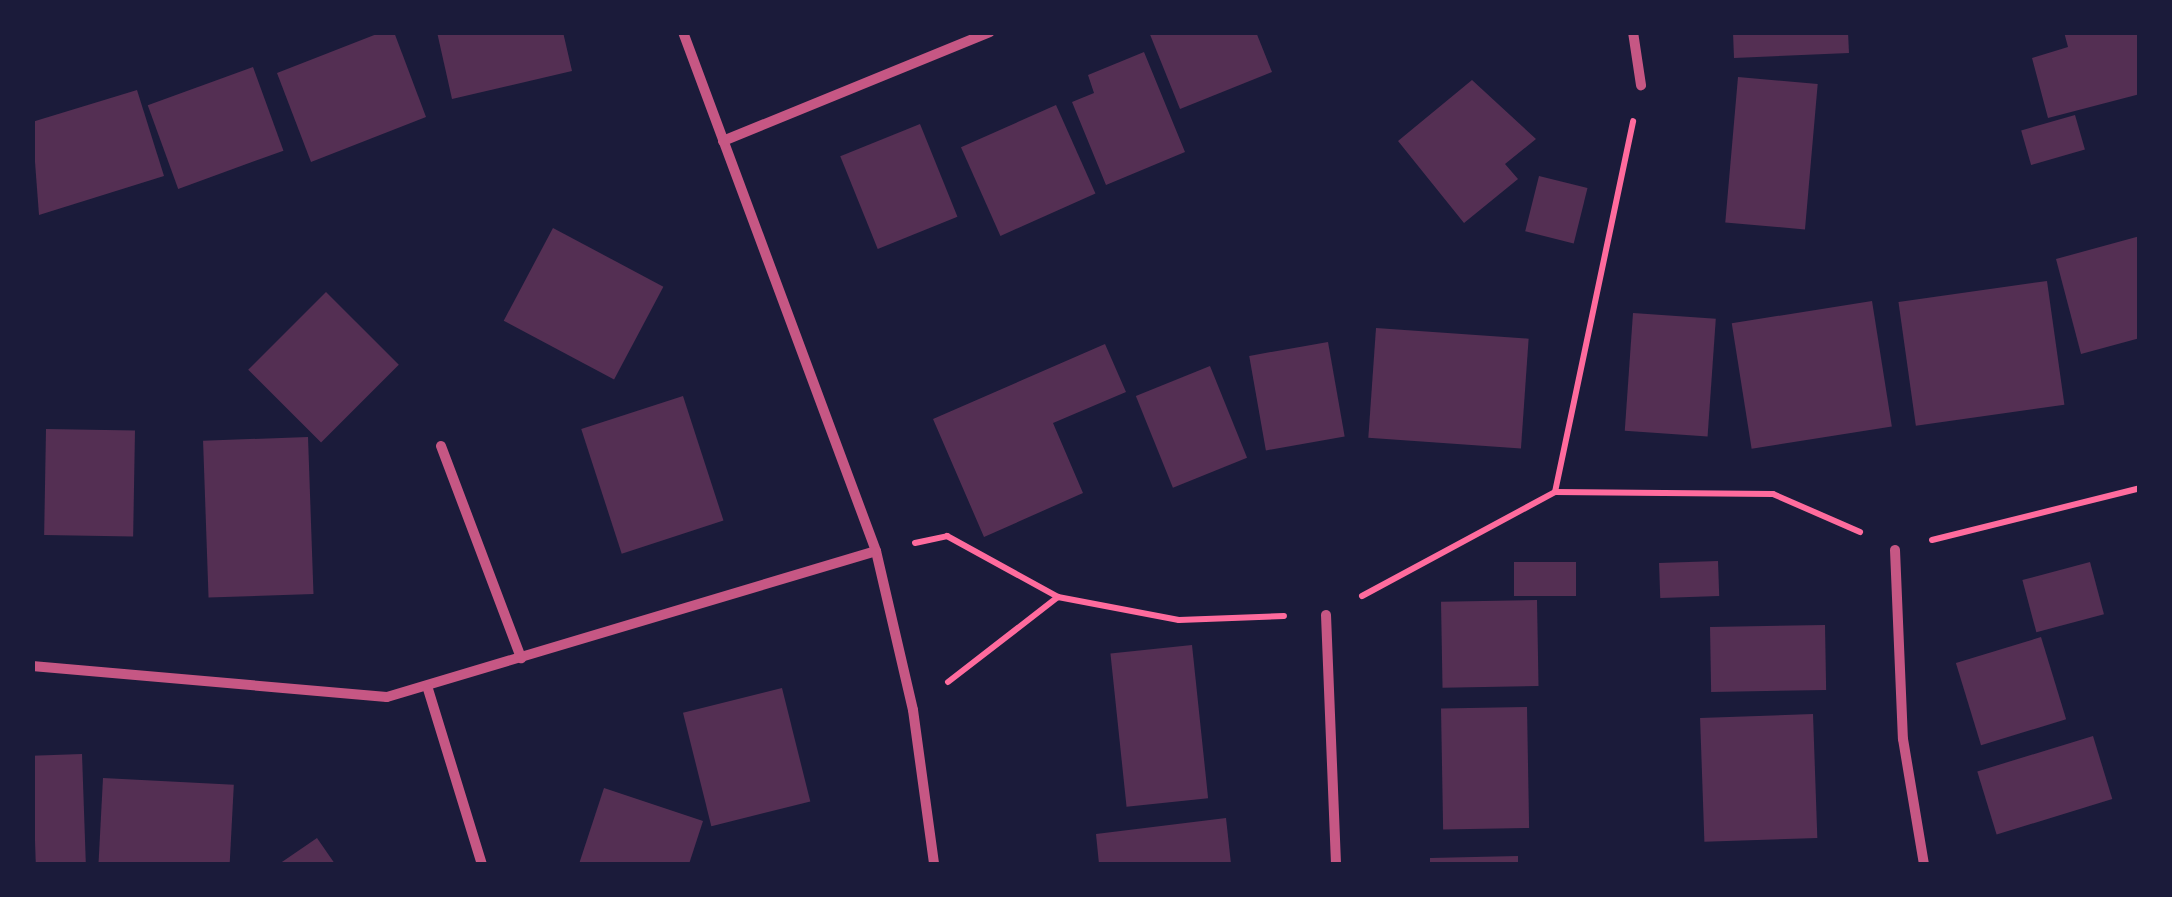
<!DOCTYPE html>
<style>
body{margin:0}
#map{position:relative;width:2172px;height:897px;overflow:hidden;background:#1b1b3a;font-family:Merriweather,serif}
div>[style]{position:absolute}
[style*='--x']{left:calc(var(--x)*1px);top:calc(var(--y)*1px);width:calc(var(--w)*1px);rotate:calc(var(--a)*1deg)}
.building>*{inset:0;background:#542f53;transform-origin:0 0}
.path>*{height:6px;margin:-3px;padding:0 3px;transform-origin:3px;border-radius:3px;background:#ff6b9d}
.minor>*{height:10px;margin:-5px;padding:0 5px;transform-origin:5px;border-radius:5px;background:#c65784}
span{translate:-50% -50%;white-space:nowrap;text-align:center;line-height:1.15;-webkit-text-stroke:8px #1b1b3a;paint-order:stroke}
.frame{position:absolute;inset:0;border:35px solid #1b1b3a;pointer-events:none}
</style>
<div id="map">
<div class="building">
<i style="clip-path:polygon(382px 32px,394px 32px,426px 117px,311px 162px,277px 73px)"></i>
<i style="clip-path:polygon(437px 32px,563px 32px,572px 71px,452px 99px)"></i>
<i style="clip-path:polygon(1149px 32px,1256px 32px,1272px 72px,1180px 109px)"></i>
<i style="clip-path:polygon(1733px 32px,1848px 32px,1849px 53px,1734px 58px)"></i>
<i style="clip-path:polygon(2064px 32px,2140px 32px,2140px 94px,2048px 118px,2032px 58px,2068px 47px)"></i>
<i style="clip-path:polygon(1144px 52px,1185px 152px,1106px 185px,1072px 102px,1094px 93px,1088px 75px)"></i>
<i style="left:253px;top:67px;width:89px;height:112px;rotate:70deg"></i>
<i style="left:1738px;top:77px;width:80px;height:146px;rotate:5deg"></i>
<i style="clip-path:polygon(1472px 80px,1536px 139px,1505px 164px,1518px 179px,1464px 223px,1398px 141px)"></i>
<i style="clip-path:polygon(137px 90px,164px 176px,39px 215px,32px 122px)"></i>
<i style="left:1056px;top:105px;width:97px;height:104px;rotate:66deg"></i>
<i style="left:2075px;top:115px;width:36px;height:56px;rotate:74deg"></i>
<i style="left:920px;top:124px;width:100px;height:86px;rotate:68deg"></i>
<i style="left:1539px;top:176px;width:50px;height:57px;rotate:14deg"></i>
<i style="left:553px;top:228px;width:125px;height:105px;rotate:28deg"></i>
<i style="clip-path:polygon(2140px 236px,2140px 338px,2081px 354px,2056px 259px)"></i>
<i style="left:2047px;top:281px;width:125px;height:150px;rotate:82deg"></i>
<i style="left:326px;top:292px;width:103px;height:110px;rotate:45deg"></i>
<i style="left:1872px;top:301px;width:127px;height:142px;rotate:81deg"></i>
<i style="left:1633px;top:313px;width:83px;height:118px;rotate:4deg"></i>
<i style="left:1376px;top:328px;width:153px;height:110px;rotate:4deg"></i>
<i style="left:1328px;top:342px;width:96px;height:80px;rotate:80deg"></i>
<i style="clip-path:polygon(1105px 344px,1126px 392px,1053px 423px,1083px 493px,984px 537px,933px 419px)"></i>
<i style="left:1210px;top:366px;width:99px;height:80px;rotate:68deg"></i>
<i style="left:683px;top:396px;width:131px;height:107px;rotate:72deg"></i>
<i style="left:46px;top:429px;width:89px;height:106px;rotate:1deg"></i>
<i style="left:308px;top:437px;width:157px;height:105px;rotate:88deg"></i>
<i style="left:1718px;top:561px;width:35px;height:59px;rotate:88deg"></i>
<i style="left:1576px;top:562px;width:34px;height:62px;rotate:90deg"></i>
<i style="left:2090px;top:562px;width:54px;height:70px;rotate:75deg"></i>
<i style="left:1537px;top:600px;width:86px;height:96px;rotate:89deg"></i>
<i style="left:1825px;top:625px;width:65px;height:115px;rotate:89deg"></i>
<i style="left:2041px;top:637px;width:86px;height:89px;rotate:73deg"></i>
<i style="left:1192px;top:645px;width:154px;height:82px;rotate:84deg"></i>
<i style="left:782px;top:688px;width:117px;height:102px;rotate:76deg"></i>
<i style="left:1527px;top:707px;width:121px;height:86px;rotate:89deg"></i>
<i style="left:1813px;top:714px;width:124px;height:113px;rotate:88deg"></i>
<i style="left:2093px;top:736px;width:66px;height:121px;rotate:73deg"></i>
<i style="left:82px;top:754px;width:108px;height:50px;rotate:88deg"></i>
<i style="left:103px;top:778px;width:131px;height:86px;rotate:3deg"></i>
<i style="clip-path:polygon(604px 788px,703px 821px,689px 864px,579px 864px)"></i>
<i style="clip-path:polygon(1226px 818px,1231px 864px,1099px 864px,1096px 834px)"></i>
<i style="clip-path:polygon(317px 838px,335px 864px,279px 864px)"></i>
<i style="clip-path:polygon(1518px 856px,1518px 864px,1430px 864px,1430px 858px)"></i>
</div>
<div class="path">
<i style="--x:1555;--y:492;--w:379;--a:-78.1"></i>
<i style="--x:1932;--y:540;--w:214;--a:-14"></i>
<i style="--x:915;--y:543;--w:33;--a:-12"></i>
<i style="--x:947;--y:536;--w:127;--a:28.8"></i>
<i style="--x:1362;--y:596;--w:219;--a:-28.3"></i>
<i style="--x:1555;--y:492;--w:218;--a:0.5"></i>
<i style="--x:1773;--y:494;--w:95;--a:23.6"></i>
<i style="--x:948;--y:682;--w:139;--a:-37.7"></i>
<i style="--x:1058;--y:597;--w:123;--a:10.8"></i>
<i style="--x:1179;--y:620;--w:105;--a:-2.2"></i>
</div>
<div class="minor">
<i style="--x:683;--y:32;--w:554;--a:69.6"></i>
<i style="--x:876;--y:551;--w:163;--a:76.9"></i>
<i style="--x:913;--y:710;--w:155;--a:82.2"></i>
<i style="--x:1633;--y:32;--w:54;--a:81.4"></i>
<i style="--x:723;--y:141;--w:288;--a:-22.2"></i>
<i style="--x:441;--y:446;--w:227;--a:69.3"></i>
<i style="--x:1895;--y:550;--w:189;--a:87.6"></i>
<i style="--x:1903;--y:739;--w:127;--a:80.5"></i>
<i style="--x:1326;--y:615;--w:249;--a:87.7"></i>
<i style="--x:32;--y:666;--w:356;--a:5"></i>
<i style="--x:387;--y:697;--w:510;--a:-16.62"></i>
<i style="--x:428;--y:689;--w:183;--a:72.9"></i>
</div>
<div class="frame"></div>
</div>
